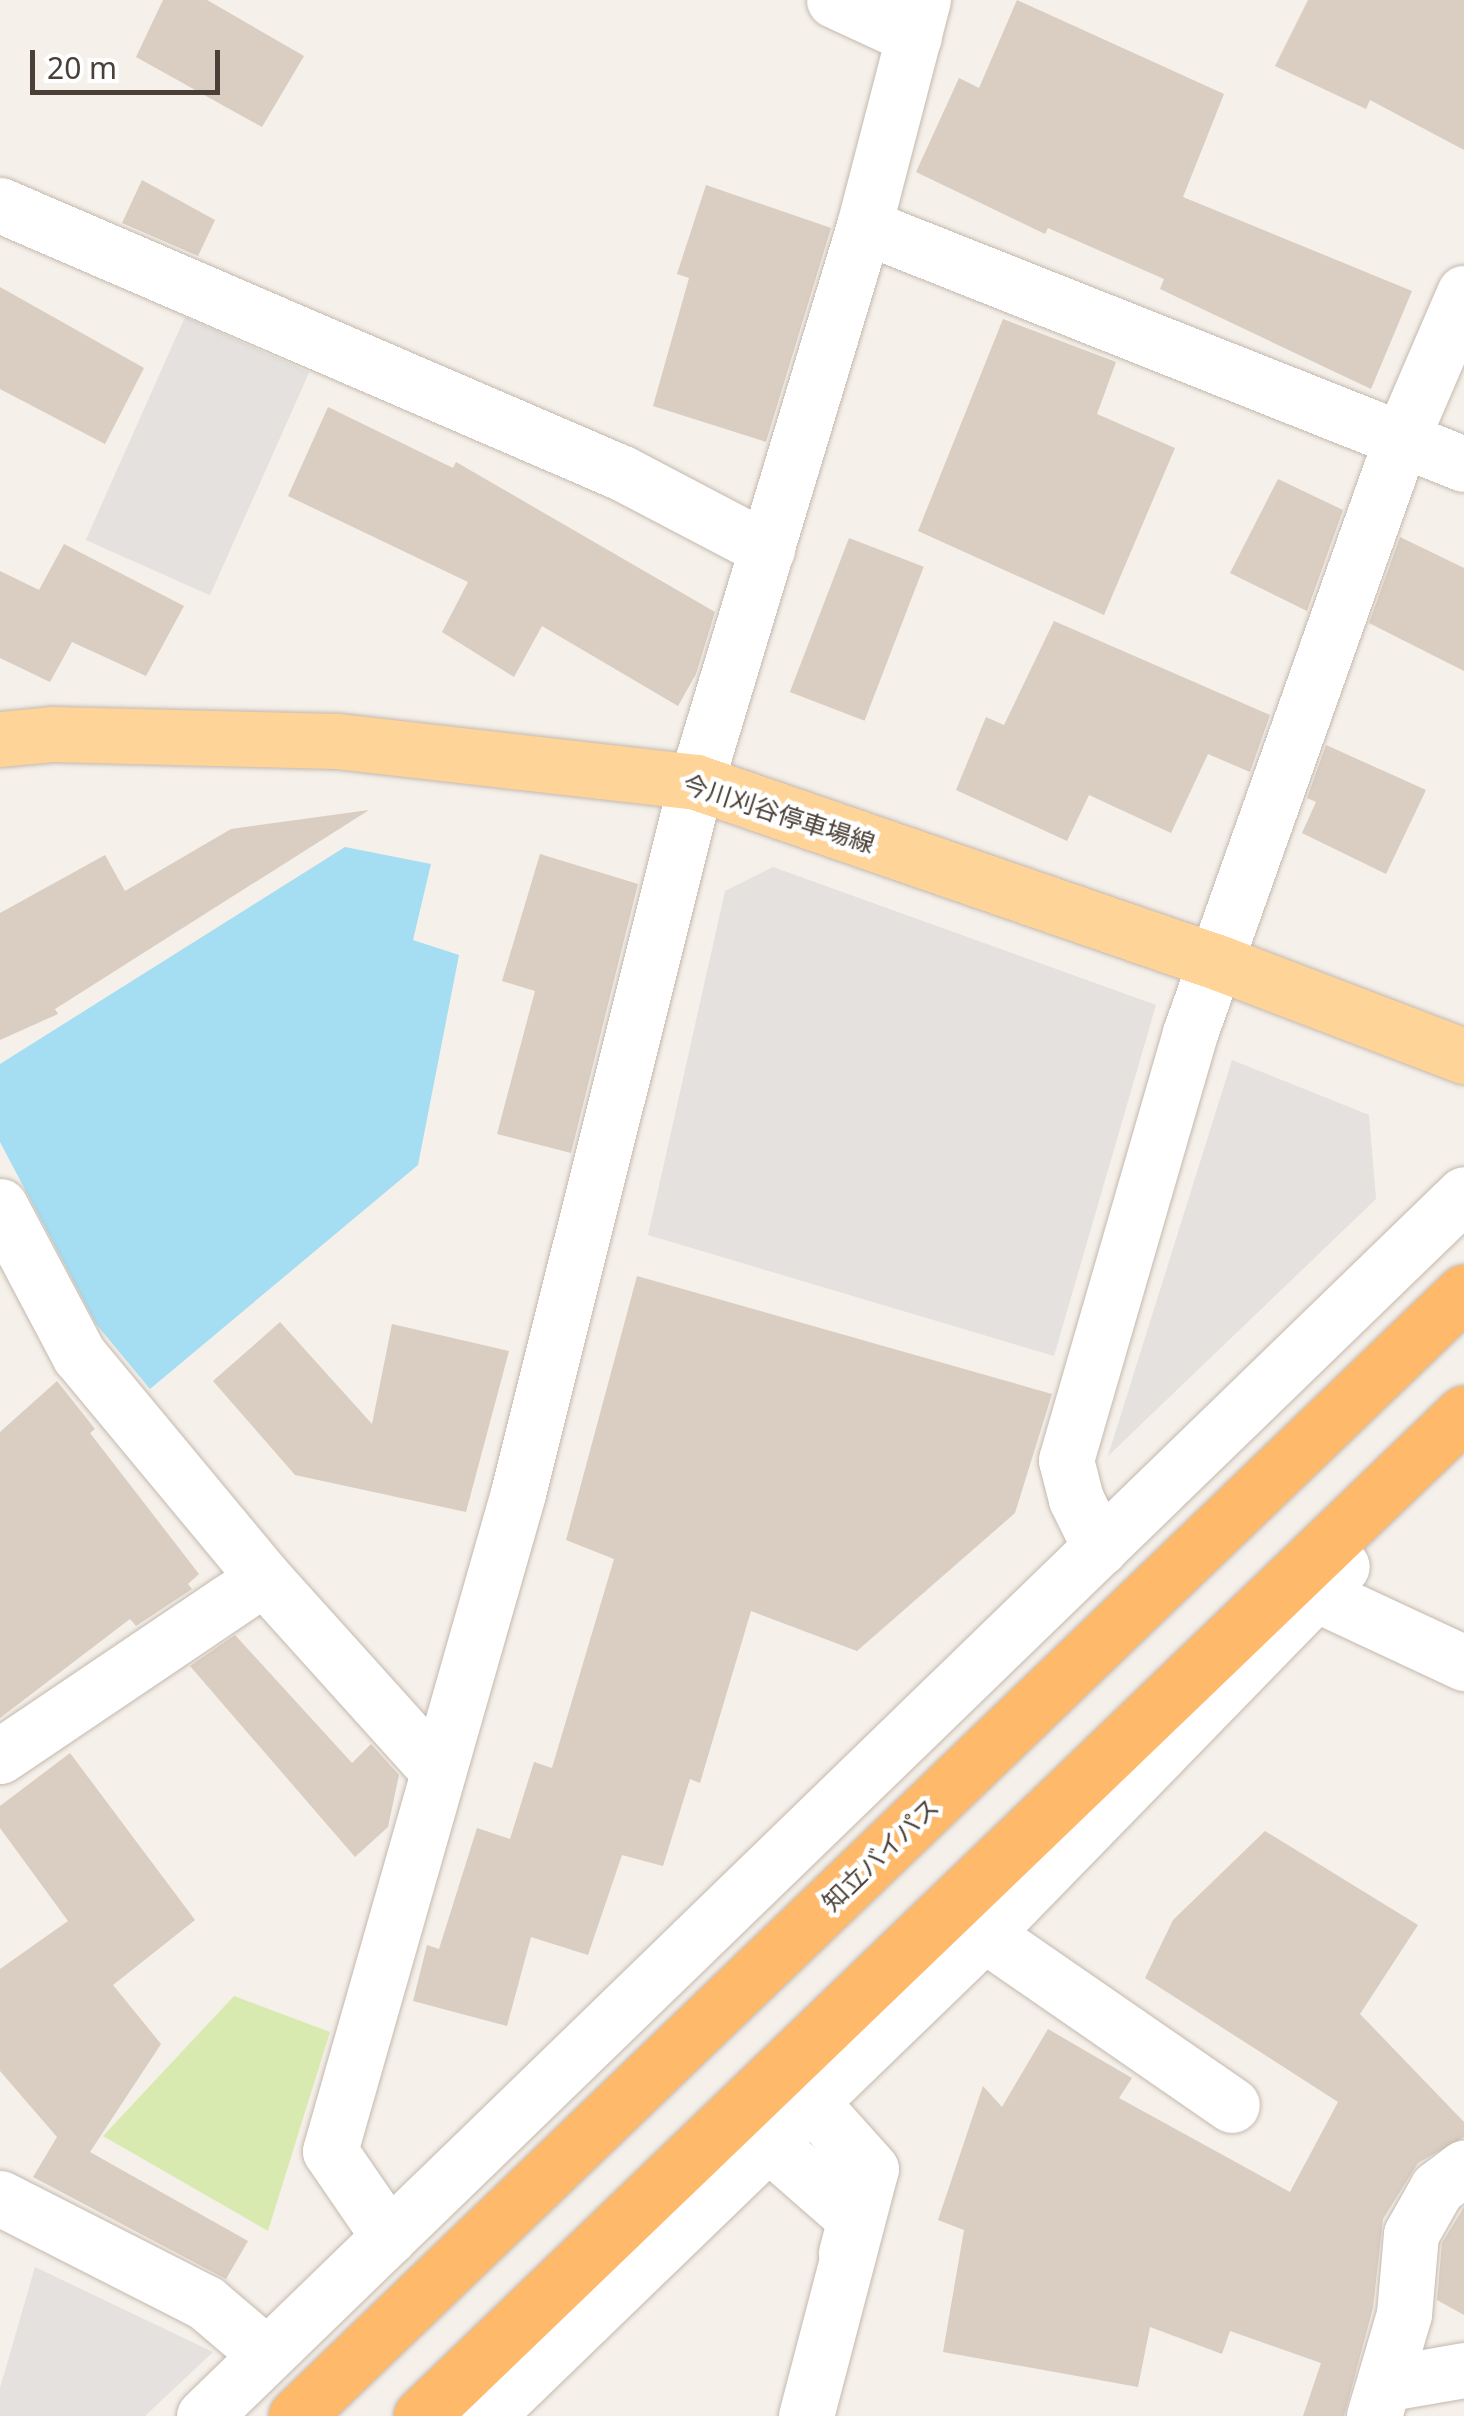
<!DOCTYPE html>
<meta charset="utf-8">
<style>
body{margin:0}
#map{position:relative;width:1464px;height:2416px;overflow:hidden;background:#f5f0ea;font-family:"Noto Sans","Noto Sans JP",sans-serif}
div>[style]{position:absolute}
[style*='--x']{left:calc(var(--x)*1px);top:calc(var(--y)*1px);width:calc(var(--w)*1px);rotate:calc(var(--a)*1deg)}
.green>*{inset:0;background:#d9eab1}
.parking>*{inset:0;background:#e4e1de;transform-origin:0 0}
.water>*{inset:0;background:#a5def3}
.building>*{inset:0;background:#dacdc1;transform-origin:0 0}
.roads{filter:drop-shadow(0 0 2px #c4b9ae) drop-shadow(0 0 2px #c4b9ae)}
.minor>*{height:55px;margin:-27.5px;padding:0 27.5px;transform-origin:27.5px;border-radius:27.5px;background:#fff}
.major>*{height:55px;margin:-27.5px;padding:0 27.5px;transform-origin:27.5px;border-radius:27.5px;background:#ffd499}
.highway>*{height:55px;margin:-27.5px;padding:0 27.5px;transform-origin:27.5px;border-radius:27.5px;background:#ffb96b}
span{translate:-50% -50%;white-space:nowrap;text-align:center;line-height:1.15;-webkit-text-stroke:9px #fff;paint-order:stroke}
.street-label{font-size:25px;color:#4a4037}
.scale{position:absolute;left:30px;top:50px;width:190px;height:45px;box-sizing:border-box;border:5px solid #4a4037;border-top:0;padding-left:12px;font-size:30px;line-height:35px;white-space:nowrap;color:#4a4037;-webkit-text-stroke:8px #fff;paint-order:stroke}
</style>
<div id="map">
<div class="green">
<i style="clip-path:polygon(234px 1996px,330px 2032px,268px 2231px,103px 2136px)"></i>
</div>
<div class="parking">
<i style="left:185px;top:317px;width:136px;height:244px;rotate:24deg"></i>
<i style="clip-path:polygon(773px 867px,1156px 1005px,1054px 1356px,648px 1235px,725px 891px)"></i>
<i style="clip-path:polygon(1232px 1060px,1369px 1115px,1376px 1199px,1108px 1456px)"></i>
<i style="clip-path:polygon(35px 2267px,213px 2352px,145px 2416px,0 2416px,0 2388px)"></i>
</div>
<div class="water">
<i style="clip-path:polygon(345px 847px,431px 864px,413px 940px,459px 955px,418px 1165px,150px 1389px,96px 1324px,0 1142px,0 1064px)"></i>
</div>
<div class="building">
<i style="clip-path:polygon(163px 0,207px 0,304px 56px,262px 127px,136px 57px)"></i>
<i style="clip-path:polygon(1017px 0,1224px 94px,1183px 197px,1412px 291px,1371px 389px,1160px 289px,1164px 279px,1048px 228px,1045px 234px,916px 172px,959px 78px,979px 88px)"></i>
<i style="clip-path:polygon(1308px 0,1464px 0,1464px 150px,1370px 100px,1366px 109px,1275px 66px)"></i>
<i style="clip-path:polygon(142px 180px,215px 220px,198px 256px,122px 223px)"></i>
<i style="clip-path:polygon(706px 185px,831px 228px,766px 442px,653px 406px,689px 278px,677px 274px)"></i>
<i style="clip-path:polygon(0 287px,144px 368px,105px 444px,0 389px)"></i>
<i style="clip-path:polygon(1003px 319px,1116px 362px,1097px 414px,1175px 448px,1104px 615px,918px 531px)"></i>
<i style="clip-path:polygon(328px 407px,453px 468px,456px 462px,715px 612px,696px 674px,678px 706px,542px 626px,514px 677px,442px 632px,468px 582px,288px 496px)"></i>
<i style="clip-path:polygon(1278px 479px,1343px 510px,1307px 611px,1230px 573px)"></i>
<i style="clip-path:polygon(1400px 537px,1464px 568px,1464px 671px,1369px 623px)"></i>
<i style="left:849px;top:538px;width:80px;height:165px;rotate:21deg"></i>
<i style="clip-path:polygon(64px 544px,184px 606px,146px 676px,72px 642px,50px 682px,0 658px,0 571px,39px 590px)"></i>
<i style="clip-path:polygon(1054px 621px,1270px 715px,1250px 772px,1208px 754px,1171px 833px,1089px 795px,1067px 841px,956px 790px,986px 717px,1004px 725px)"></i>
<i style="clip-path:polygon(1326px 745px,1426px 790px,1386px 874px,1302px 833px,1316px 802px,1307px 798px)"></i>
<i style="clip-path:polygon(369px 810px,55px 1009px,58px 1014px,0 1040px,0 913px,105px 855px,125px 891px,231px 829px)"></i>
<i style="clip-path:polygon(540px 854px,638px 884px,571px 1153px,497px 1134px,535px 991px,502px 981px)"></i>
<i style="clip-path:polygon(637px 1276px,1052px 1394px,1015px 1513px,857px 1651px,751px 1611px,700px 1783px,690px 1779px,663px 1866px,622px 1855px,588px 1955px,531px 1937px,507px 2026px,413px 2001px,427px 1945px,439px 1949px,477px 1828px,510px 1839px,534px 1762px,552px 1768px,614px 1559px,566px 1540px)"></i>
<i style="clip-path:polygon(280px 1322px,372px 1424px,392px 1324px,509px 1351px,466px 1512px,295px 1475px,213px 1381px)"></i>
<i style="clip-path:polygon(57px 1381px,95px 1429px,90px 1433px,199px 1574px,188px 1584px,192px 1589px,136px 1626px,130px 1619px,0 1718px,0 1432px)"></i>
<i style="clip-path:polygon(235px 1635px,352px 1763px,371px 1744px,399px 1775px,388px 1827px,355px 1857px,190px 1666px)"></i>
<i style="clip-path:polygon(70px 1753px,195px 1920px,113px 1985px,161px 2044px,90px 2152px,248px 2241px,226px 2279px,33px 2177px,57px 2137px,0 2071px,0 1969px,68px 1921px,0 1828px,0 1806px)"></i>
<i style="clip-path:polygon(1265px 1831px,1418px 1925px,1360px 2014px,1464px 2122px,1464px 2137px,1418px 2163px,1383px 2219px,1373px 2308px,1344px 2416px,1303px 2416px,1321px 2363px,1230px 2331px,1222px 2354px,1150px 2327px,1138px 2387px,943px 2352px,964px 2230px,938px 2220px,983px 2086px,1002px 2107px,1048px 2029px,1132px 2078px,1119px 2098px,1290px 2192px,1338px 2102px,1145px 1978px,1173px 1920px)"></i>
<i style="clip-path:polygon(1464px 2207px,1464px 2315px,1437px 2300px,1442px 2243px)"></i>
</div>
<div class="roads">
<div class="minor">
<i style="--x:834;--y:0;--w:88;--a:24.8"></i>
<i style="--x:0;--y:205;--w:677;--a:23.31"></i>
<i style="--x:622;--y:473;--w:164;--a:27.7"></i>
<i style="--x:864;--y:226;--w:645;--a:21.64"></i>
<i style="--x:0;--y:1206;--w:169;--a:62.1"></i>
<i style="--x:79;--y:1355;--w:290;--a:50.3"></i>
<i style="--x:264;--y:1578;--w:260;--a:48"></i>
<i style="--x:1100;--y:1548;--w:55;--a:-116.1"></i>
<i style="--x:1076;--y:1499;--w:40;--a:-104.4"></i>
<i style="--x:1066;--y:1460;--w:445;--a:-73.8"></i>
<i style="--x:1190;--y:1033;--w:633;--a:-70.42"></i>
<i style="--x:1402;--y:437;--w:157;--a:-66.7"></i>
<i style="--x:1314;--y:1593;--w:166;--a:25"></i>
<i style="--x:0;--y:1756;--w:318;--a:-34"></i>
<i style="--x:984;--y:1934;--w:301;--a:34.6"></i>
<i style="--x:767;--y:2142;--w:117;--a:41.2"></i>
<i style="--x:855;--y:2219;--w:35;--a:105"></i>
<i style="--x:0;--y:2198;--w:231;--a:27"></i>
<i style="--x:206;--y:2303;--w:79;--a:40.4"></i>
<i style="--x:389;--y:2237;--w:104;--a:-124.5"></i>
<i style="--x:330;--y:2151;--w:684;--a:-74.05"></i>
<i style="--x:518;--y:1493;--w:733;--a:-75.94"></i>
<i style="--x:696;--y:782;--w:581;--a:-73.19"></i>
<i style="--x:864;--y:226;--w:234;--a:-75.4"></i>
<i style="--x:1384;--y:2384;--w:81;--a:-9.9"></i>
<i style="--x:204;--y:2416;--w:1755;--a:-44.12"></i>
<i style="--x:486;--y:2416;--w:693;--a:-44.06"></i>
<i style="--x:984;--y:1934;--w:513;--a:-45.79"></i>
<i style="--x:806;--y:2416;--w:255;--a:-75.3"></i>
<i style="--x:871;--y:2169;--w:91;--a:-131.9"></i>
<i style="--x:1374;--y:2416;--w:106;--a:-73.6"></i>
<i style="--x:1404;--y:2314;--w:80;--a:-85"></i>
<i style="--x:1411;--y:2234;--w:53;--a:-60.5"></i>
<i style="--x:1437;--y:2188;--w:34;--a:-37"></i>
</div>
<div class="major">
<i style="--x:0;--y:739;--w:52;--a:-5.5"></i>
<i style="--x:52;--y:734;--w:285;--a:1.4"></i>
<i style="--x:337;--y:741;--w:361;--a:6.5"></i>
<i style="--x:696;--y:782;--w:554;--a:19.06"></i>
<i style="--x:1220;--y:963;--w:261;--a:20.9"></i>
</div>
<div class="highway">
<i style="--x:296;--y:2416;--w:1621;--a:-43.9"></i>
<i style="--x:421;--y:2416;--w:1447;--a:-43.88"></i>
</div>
</div>
<div class="street-label">
<span style="left:779px;top:813px;rotate:18deg">今川刈谷停車場線</span>
<span style="left:880px;top:1854px;rotate:-44deg">知立バイパス</span>
</div>
<div class="scale">20 m</div>
</div>
